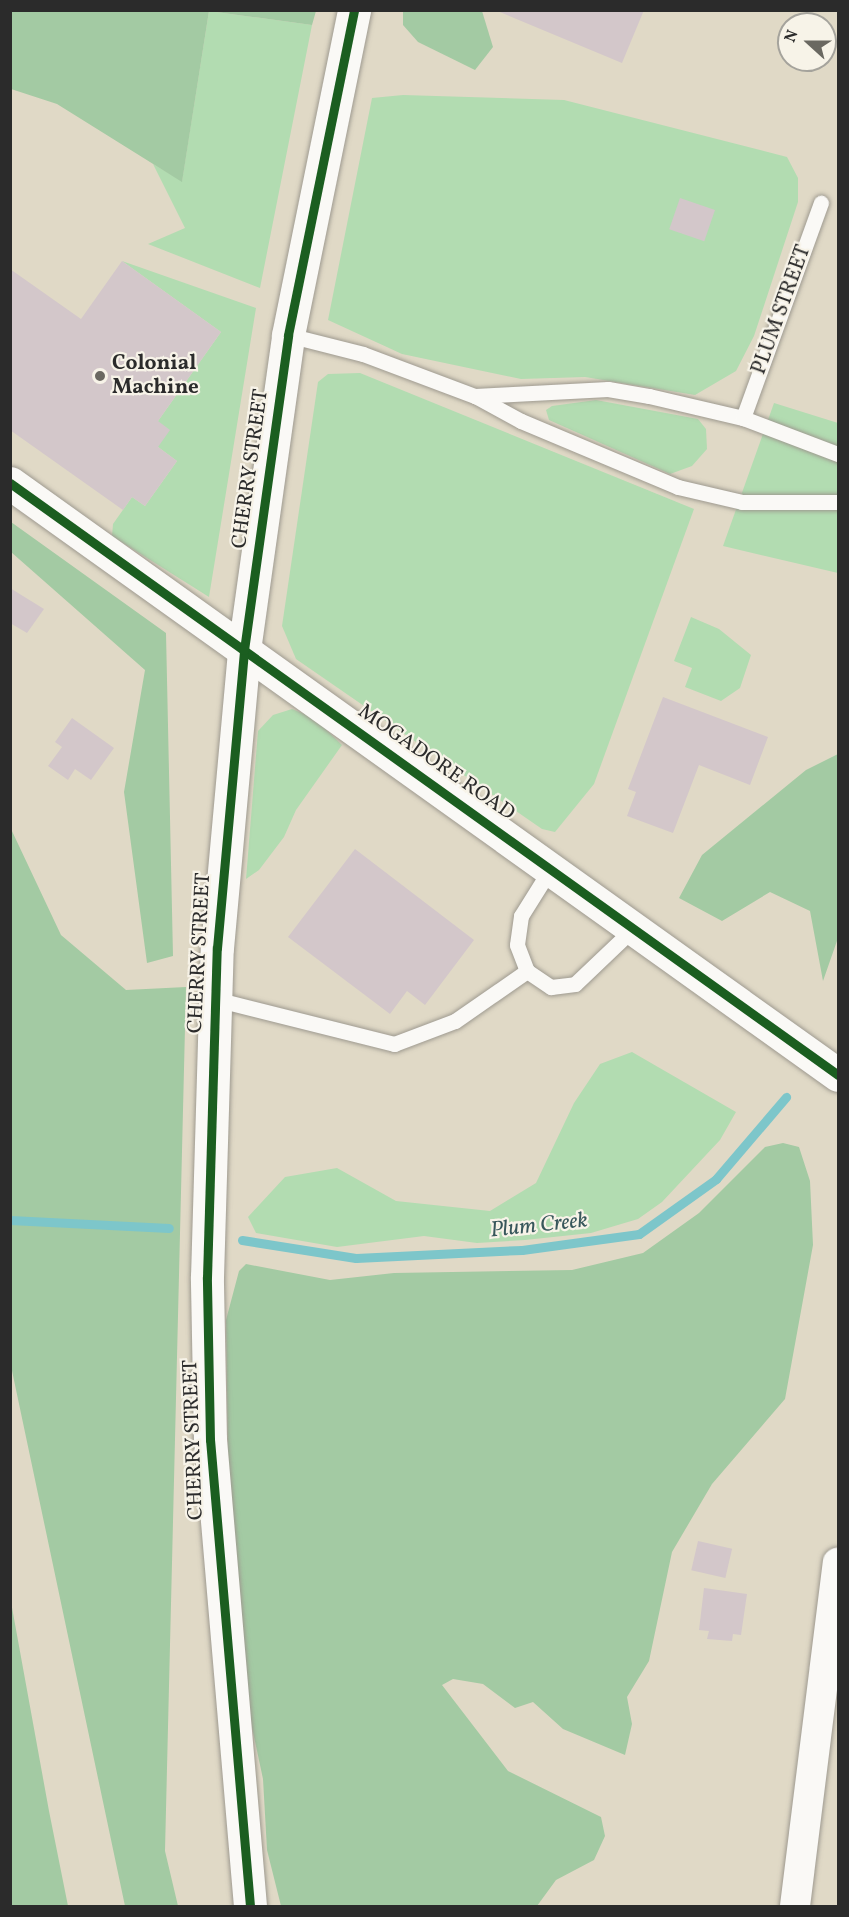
<!DOCTYPE html>
<style>
body{margin:0}
#map{position:relative;width:849px;height:1917px;overflow:hidden;background:#e0d9c6;font-family:Vollkorn,serif}
div>[style]{position:absolute}
[style*='--x']{left:calc(var(--x)*1px);top:calc(var(--y)*1px);width:calc(var(--w)*1px);rotate:calc(var(--a)*1deg)}
.green>*{inset:0;background:#b2dcb1}
.forest>*{inset:0;background:#a3caa3}
.stream>*{height:9px;margin:-4.5px;padding:0 4.5px;transform-origin:4.5px;border-radius:4.5px;background:#7dc6ca}
.building>*{inset:0;background:#d3c7ca;transform-origin:0 0}
.roads{filter:drop-shadow(0 0 2px #9e9a90) drop-shadow(0 0 2px #9e9a90)}
.service>*{height:15px;margin:-7.5px;padding:0 7.5px;transform-origin:7.5px;border-radius:7.5px;background:#faf9f6}
.minor>*{height:30px;margin:-15px;padding:0 15px;transform-origin:15px;border-radius:15px;background:#faf9f6}
.tertiary>*{height:33px;margin:-16.5px;padding:0 16.5px;transform-origin:16.5px;border-radius:16.5px;background:#faf9f6}
.cycleway>*{height:9px;margin:-4.5px;padding:0 4.5px;transform-origin:4.5px;border-radius:4.5px;background:#1b5e20}
.dots>*{width:16px;height:16px;translate:-50% -50%;box-sizing:border-box;border:3px solid #f7f3e8;border-radius:50%}
span{translate:-50% -50%;white-space:nowrap;text-align:center;line-height:1.15;-webkit-text-stroke:4.5px #f7f3e8;paint-order:stroke}
.street-label{font-size:21px;color:#2b2b2b}
.poi-label{font-size:21px;color:#2b2b2b;font-weight:700}
.left{translate:0 -50%;text-align:left}
.water-label{font-size:22px;color:#37575b;font-style:italic}
.frame{position:absolute;inset:0;border:12px solid #2b2b2b;pointer-events:none}
.north{position:absolute;left:777px;top:12px;width:60px;height:60px;box-sizing:border-box;background:#f7f3e8;border:2px solid #a5a39c;border-radius:50%;rotate:291deg;font-size:16px;font-weight:700;line-height:24px;text-align:center;color:#2b2b2b}
.north::after{content:'';display:block;margin:auto;width:21px;height:27px;background:#6a6861;clip-path:polygon(50% 0,100% 100%,50% 72%,0 100%)}
</style>
<div id="map">
<div class="green">
<i style="clip-path:polygon(209px 11px,312px 25px,260px 288px,148px 244px,185px 228px,153px 164px,182px 181px)"></i>
<i style="clip-path:polygon(403px 95px,564px 100px,787px 157px,798px 178px,798px 202px,754px 336px,736px 371px,695px 395px,585px 377px,521px 379px,402px 354px,328px 320px,372px 98px)"></i>
<i style="clip-path:polygon(122px 261px,256px 308px,209px 597px,112px 536px,113px 524px,132px 497px,145px 506px,177px 461px,158px 447px,158px 421px,221px 332px)"></i>
<i style="clip-path:polygon(360px 373px,694px 509px,594px 784px,555px 832px,542px 829px,296px 659px,282px 626px,318px 382px,328px 374px)"></i>
<i style="clip-path:polygon(596px 400px,698px 419px,706px 429px,707px 449px,692px 466px,670px 474px,549px 420px,546px 410px,552px 406px)"></i>
<i style="clip-path:polygon(774px 403px,838px 423px,838px 573px,723px 546px)"></i>
<i style="clip-path:polygon(691px 617px,719px 629px,751px 655px,740px 688px,721px 701px,685px 687px,692px 668px,674px 661px)"></i>
<i style="clip-path:polygon(292px 709px,314px 718px,342px 745px,296px 810px,284px 837px,259px 870px,246px 879px,258px 731px,273px 715px)"></i>
<i style="clip-path:polygon(632px 1052px,736px 1112px,720px 1140px,662px 1202px,638px 1219px,591px 1233px,525px 1240px,477px 1243px,424px 1236px,337px 1247px,256px 1233px,248px 1217px,285px 1177px,337px 1168px,396px 1201px,490px 1211px,536px 1183px,574px 1103px,600px 1064px)"></i>
</div>
<div class="forest">
<i style="clip-path:polygon(11px 10px,316px 10px,316px 11px,312px 25px,209px 11px,182px 182px,57px 104px,11px 89px)"></i>
<i style="clip-path:polygon(403px 11px,482px 11px,493px 47px,475px 70px,418px 42px,403px 25px)"></i>
<i style="clip-path:polygon(11px 522px,166px 633px,173px 956px,147px 963px,124px 792px,145px 670px,11px 552px)"></i>
<i style="clip-path:polygon(838px 754px,838px 938px,823px 981px,810px 911px,770px 892px,722px 921px,679px 898px,702px 855px,806px 770px)"></i>
<i style="clip-path:polygon(11px 829px,61px 935px,126px 990px,186px 987px,165px 1851px,178px 1906px,125px 1906px,11px 1366px)"></i>
<i style="clip-path:polygon(783px 1143px,799px 1147px,810px 1181px,813px 1245px,785px 1399px,712px 1484px,672px 1552px,649px 1661px,627px 1697px,632px 1724px,625px 1755px,563px 1729px,533px 1702px,515px 1708px,483px 1684px,453px 1679px,442px 1685px,508px 1771px,601px 1817px,605px 1836px,594px 1860px,556px 1880px,537px 1906px,281px 1906px,267px 1850px,263px 1779px,247px 1704px,228px 1460px,226px 1320px,239px 1271px,246px 1264px,330px 1280px,394px 1273px,572px 1270px,643px 1253px,699px 1213px,765px 1147px)"></i>
<i style="clip-path:polygon(11px 1602px,49px 1811px,68px 1906px,11px 1906px)"></i>
</div>
<div class="stream">
<i style="--x:10;--y:1220;--w:159;--a:2.9"></i>
<i style="--x:242;--y:1240;--w:115;--a:9"></i>
<i style="--x:356;--y:1258;--w:166;--a:-2.8"></i>
<i style="--x:522;--y:1250;--w:118;--a:-7.8"></i>
<i style="--x:639;--y:1234;--w:95;--a:-35.5"></i>
<i style="--x:716;--y:1179;--w:108;--a:-49.5"></i>
</div>
<div class="building">
<i style="clip-path:polygon(495px 10px,644px 10px,622px 63px)"></i>
<i style="left:680px;top:198px;width:37px;height:33px;rotate:19deg"></i>
<i style="clip-path:polygon(122px 261px,221px 332px,158px 421px,170px 430px,158px 447px,177px 461px,145px 506px,132px 497px,123px 510px,10px 430px,10px 269px,81px 319px)"></i>
<i style="clip-path:polygon(10px 588px,44px 609px,27px 633px,10px 623px)"></i>
<i style="clip-path:polygon(663px 697px,768px 737px,750px 785px,699px 765px,673px 833px,627px 816px,636px 792px,628px 789px)"></i>
<i style="clip-path:polygon(72px 718px,114px 748px,91px 780px,75px 769px,68px 780px,48px 766px,62px 747px,55px 742px)"></i>
<i style="clip-path:polygon(355px 849px,474px 940px,425px 1005px,407px 991px,390px 1014px,288px 937px)"></i>
<i style="left:698px;top:1541px;width:35px;height:30px;rotate:13deg"></i>
<i style="clip-path:polygon(704px 1588px,747px 1594px,741px 1635px,733px 1634px,732px 1641px,707px 1639px,709px 1631px,699px 1630px)"></i>
</div>
<div class="roads">
<div class="service">
<i style="--x:288;--y:335;--w:77;--a:14.2"></i>
<i style="--x:363;--y:354;--w:120;--a:20.6"></i>
<i style="--x:475;--y:396;--w:52;--a:28.5"></i>
<i style="--x:521;--y:421;--w:170;--a:22.8"></i>
<i style="--x:678;--y:487;--w:66;--a:13.2"></i>
<i style="--x:742;--y:502;--w:96;--a:0"></i>
<i style="--x:475;--y:396;--w:133;--a:-3"></i>
<i style="--x:608;--y:389;--w:42;--a:9.7"></i>
<i style="--x:649;--y:396;--w:97;--a:13.2"></i>
<i style="--x:743;--y:418;--w:102;--a:20.8"></i>
<i style="--x:743;--y:418;--w:229;--a:-70.1"></i>
<i style="--x:551;--y:868;--w:57;--a:122"></i>
<i style="--x:521;--y:916;--w:29;--a:98"></i>
<i style="--x:517;--y:945;--w:28;--a:69"></i>
<i style="--x:527;--y:971;--w:29;--a:34"></i>
<i style="--x:551;--y:987;--w:24;--a:-7"></i>
<i style="--x:575;--y:984;--w:84;--a:-43.6"></i>
<i style="--x:215;--y:999;--w:185;--a:14.1"></i>
<i style="--x:394;--y:1044;--w:65;--a:-20.7"></i>
<i style="--x:455;--y:1021;--w:88;--a:-34.8"></i>
</div>
<div class="minor">
<i style="--x:795;--y:1906;--w:346;--a:-82.9"></i>
</div>
<div class="tertiary">
<i style="--x:10;--y:483;--w:1018;--a:35.56"></i>
<i style="--x:250;--y:1906;--w:468;--a:-94.9"></i>
<i style="--x:210;--y:1440;--w:163;--a:-91.1"></i>
<i style="--x:207;--y:1277;--w:329;--a:-88.3"></i>
<i style="--x:217;--y:948;--w:299;--a:-84.8"></i>
<i style="--x:244;--y:650;--w:318;--a:-82"></i>
<i style="--x:288;--y:335;--w:332;--a:-78.5"></i>
</div>
</div>
<div class="cycleway">
<i style="--x:10;--y:483;--w:1018;--a:35.56"></i>
<i style="--x:250;--y:1906;--w:468;--a:-94.9"></i>
<i style="--x:210;--y:1440;--w:163;--a:-91.1"></i>
<i style="--x:207;--y:1277;--w:329;--a:-88.3"></i>
<i style="--x:217;--y:948;--w:299;--a:-84.8"></i>
<i style="--x:244;--y:650;--w:318;--a:-82"></i>
<i style="--x:288;--y:335;--w:332;--a:-78.5"></i>
</div>
<div class="dots">
<i style="left:100px;top:376px;background:#6a6861"></i>
</div>
<div class="street-label">
<span style="left:782px;top:310px;rotate:-70deg">PLUM STREET</span>
<span style="left:251px;top:469px;rotate:-82deg">CHERRY STREET</span>
<span style="left:436px;top:763px;rotate:35deg">MOGADORE ROAD</span>
<span style="left:200px;top:953px;rotate:-87deg">CHERRY STREET</span>
<span style="left:194px;top:1440px;rotate:-92deg">CHERRY STREET</span>
</div>
<div class="poi-label">
<span class="left" style="left:112px;top:376px">Colonial<br>Machine</span>
</div>
<div class="water-label">
<span style="left:539px;top:1226px;rotate:-6deg">Plum Creek</span>
</div>
<div class="frame"></div>
<div class="north">N</div>
</div>
